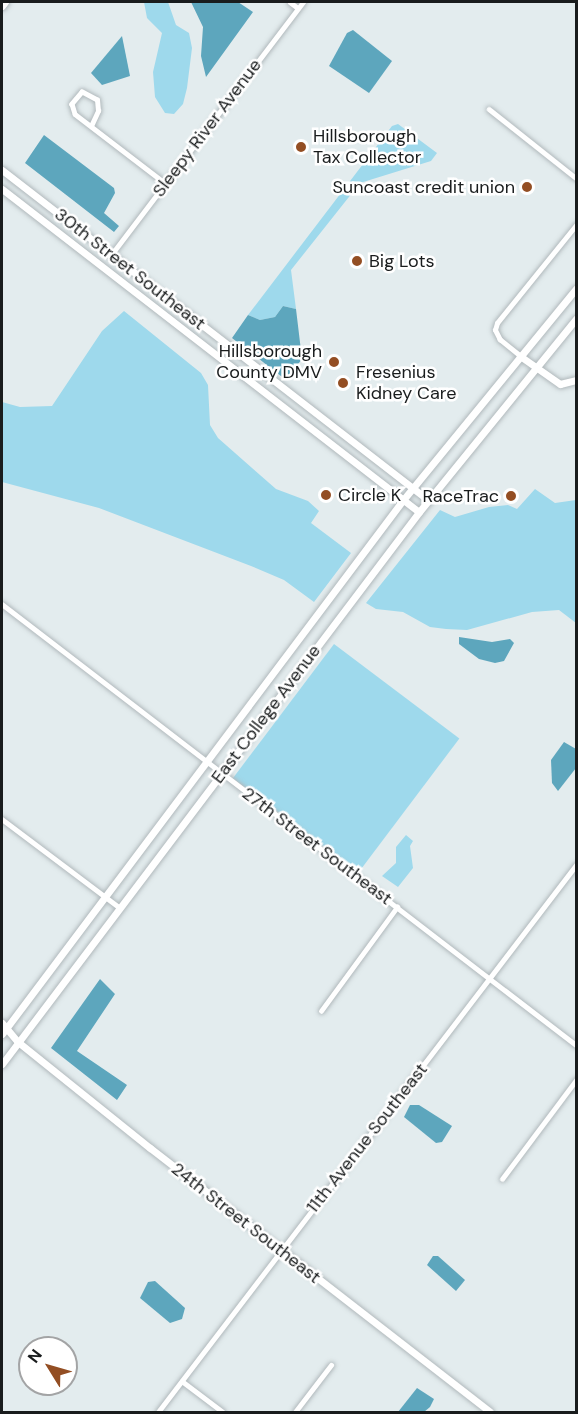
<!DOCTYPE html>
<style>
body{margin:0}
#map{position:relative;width:578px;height:1414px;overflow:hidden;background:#e3ecee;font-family:"DM Sans",sans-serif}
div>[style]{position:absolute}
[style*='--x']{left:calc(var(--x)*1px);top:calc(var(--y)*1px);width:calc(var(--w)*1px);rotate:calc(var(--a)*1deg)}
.green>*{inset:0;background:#9ed9ec;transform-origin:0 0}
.water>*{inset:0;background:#5da6bd}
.roads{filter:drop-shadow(0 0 2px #b1b9bc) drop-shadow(0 0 2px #b1b9bc)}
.street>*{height:4.5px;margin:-2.25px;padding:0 2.25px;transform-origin:2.25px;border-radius:2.25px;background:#fff}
.secondary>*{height:7px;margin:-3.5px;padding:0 3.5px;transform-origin:3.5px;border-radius:3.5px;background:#fff}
.dots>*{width:16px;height:16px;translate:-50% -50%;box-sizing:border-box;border:3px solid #fff;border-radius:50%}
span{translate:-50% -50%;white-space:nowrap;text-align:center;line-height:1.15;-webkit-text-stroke:5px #fff;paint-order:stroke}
.street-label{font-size:18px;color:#191c1d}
.poi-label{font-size:18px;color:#191c1d}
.left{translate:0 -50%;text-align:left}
.right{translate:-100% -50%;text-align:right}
.frame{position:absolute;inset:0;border:3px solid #191c1d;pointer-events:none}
.north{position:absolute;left:18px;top:1336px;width:60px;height:60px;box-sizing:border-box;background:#fff;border:2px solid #a3a4a5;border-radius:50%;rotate:307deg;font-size:16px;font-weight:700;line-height:24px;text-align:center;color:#191c1d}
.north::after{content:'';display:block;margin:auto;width:21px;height:27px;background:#934e23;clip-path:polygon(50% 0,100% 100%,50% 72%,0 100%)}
</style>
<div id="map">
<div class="green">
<i style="clip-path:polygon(144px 2px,168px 2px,176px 25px,189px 33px,192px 48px,187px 88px,183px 104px,174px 114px,165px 113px,155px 97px,153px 72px,162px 33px,147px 18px)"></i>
<i style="clip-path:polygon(398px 124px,437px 153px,431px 161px,360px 183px,291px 270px,296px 309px,283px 306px,275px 317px,260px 320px,248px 315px,392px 126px)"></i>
<i style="clip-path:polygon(124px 311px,201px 373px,208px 385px,210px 425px,218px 438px,276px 489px,308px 501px,319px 511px,311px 523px,351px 553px,314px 602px,284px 580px,251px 566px,99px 508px,2px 482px,2px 402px,20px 407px,52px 406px,102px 331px)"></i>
<i style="clip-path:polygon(535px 489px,555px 503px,576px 500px,576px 623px,559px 610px,532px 612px,467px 630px,446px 629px,430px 627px,403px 612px,376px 609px,366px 603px,440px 510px,455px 517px,489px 507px,508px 505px,517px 509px)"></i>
<i style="left:334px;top:644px;width:157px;height:168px;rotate:37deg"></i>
<i style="clip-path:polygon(406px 835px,413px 841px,410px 846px,413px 868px,398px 887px,382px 876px,396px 863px,396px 847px)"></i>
</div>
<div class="water">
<i style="clip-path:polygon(191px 2px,238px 2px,253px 12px,206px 77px,201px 56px,203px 27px)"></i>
<i style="clip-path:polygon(353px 30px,392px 61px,369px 93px,329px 66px,347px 33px)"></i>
<i style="clip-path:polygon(122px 36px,130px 76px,102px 85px,91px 73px)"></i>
<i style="clip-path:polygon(44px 135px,114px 188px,115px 193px,104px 213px,119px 226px,114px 232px,25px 163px)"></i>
<i style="clip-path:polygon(283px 306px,296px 309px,302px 359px,286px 380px,232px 338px,248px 315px,260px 320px,275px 317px)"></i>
<i style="clip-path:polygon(459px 637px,492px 642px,510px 639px,514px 643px,504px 661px,495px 663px,479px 659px,459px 644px)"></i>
<i style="clip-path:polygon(564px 742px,576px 749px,576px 768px,558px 791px,552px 783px,551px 760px)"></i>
<i style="clip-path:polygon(100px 979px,115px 994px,77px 1051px,127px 1085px,117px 1100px,51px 1048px)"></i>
<i style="clip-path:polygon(410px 1105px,419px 1105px,452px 1126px,442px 1142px,436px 1143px,404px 1117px)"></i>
<i style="clip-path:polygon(433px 1256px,438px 1256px,465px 1280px,456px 1291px,427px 1265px)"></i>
<i style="clip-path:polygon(155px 1281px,185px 1308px,182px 1319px,170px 1323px,140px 1298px,148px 1282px)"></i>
<i style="clip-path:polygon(417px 1388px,434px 1399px,430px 1407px,424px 1412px,398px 1412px)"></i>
</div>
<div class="roads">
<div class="street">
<i style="--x:290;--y:2;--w:10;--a:37"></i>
<i style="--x:489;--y:109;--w:111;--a:38.4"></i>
<i style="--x:91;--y:126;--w:17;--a:-65"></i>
<i style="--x:98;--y:111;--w:11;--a:-95"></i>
<i style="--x:97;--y:100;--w:17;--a:-152"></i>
<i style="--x:82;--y:92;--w:16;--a:130"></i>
<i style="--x:72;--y:104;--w:10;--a:73"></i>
<i style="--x:75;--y:114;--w:113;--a:37.5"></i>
<i style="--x:111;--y:255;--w:318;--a:-52.8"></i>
<i style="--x:520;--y:356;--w:26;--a:-141"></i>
<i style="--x:500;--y:340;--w:11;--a:-117"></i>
<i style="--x:495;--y:330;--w:7;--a:-74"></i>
<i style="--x:497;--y:323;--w:126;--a:-51.1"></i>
<i style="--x:2;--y:604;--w:724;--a:37.53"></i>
<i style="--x:2;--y:819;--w:148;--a:37"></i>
<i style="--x:321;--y:1011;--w:129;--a:-53.8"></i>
<i style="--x:502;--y:1179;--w:124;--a:-53.2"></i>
<i style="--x:182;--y:1381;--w:51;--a:37.1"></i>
<i style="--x:158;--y:1412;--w:688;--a:-52.61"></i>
<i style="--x:295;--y:1412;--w:59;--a:-52.5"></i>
</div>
<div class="secondary">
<i style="--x:2;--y:6;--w:5;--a:-53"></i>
<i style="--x:2;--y:170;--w:539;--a:37.76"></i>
<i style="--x:2;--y:189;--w:527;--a:37.76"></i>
<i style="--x:520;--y:356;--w:49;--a:35"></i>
<i style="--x:560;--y:384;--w:16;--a:-14"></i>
<i style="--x:2;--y:1023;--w:25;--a:50"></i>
<i style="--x:18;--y:1042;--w:169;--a:38.8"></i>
<i style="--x:150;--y:1148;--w:430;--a:37.8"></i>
<i style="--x:2;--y:1034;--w:668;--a:-53.1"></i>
<i style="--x:403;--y:500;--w:273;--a:-50.7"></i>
<i style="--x:2;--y:1064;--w:692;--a:-52.93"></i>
<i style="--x:419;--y:512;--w:249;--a:-50.9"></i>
</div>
</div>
<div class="dots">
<i style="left:301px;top:147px;background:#934e23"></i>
<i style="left:527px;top:187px;background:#934e23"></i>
<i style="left:357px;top:261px;background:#934e23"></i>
<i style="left:334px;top:362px;background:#934e23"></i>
<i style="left:343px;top:383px;background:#934e23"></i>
<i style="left:326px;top:495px;background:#934e23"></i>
<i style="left:511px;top:496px;background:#934e23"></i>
</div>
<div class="street-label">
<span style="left:207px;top:128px;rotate:-53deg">Sleepy River Avenue</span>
<span style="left:130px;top:269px;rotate:38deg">30th Street Southeast</span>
<span style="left:266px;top:714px;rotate:-53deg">East College Avenue</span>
<span style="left:317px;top:846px;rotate:37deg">27th Street Southeast</span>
<span style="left:367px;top:1138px;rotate:-52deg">11th Avenue Southeast</span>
<span style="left:246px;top:1223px;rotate:38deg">24th Street Southeast</span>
</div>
<div class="poi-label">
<span class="left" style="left:313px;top:147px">Hillsborough<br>Tax Collector</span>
<span class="right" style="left:515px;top:187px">Suncoast credit union</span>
<span class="left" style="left:369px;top:261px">Big Lots</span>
<span class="right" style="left:322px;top:362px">Hillsborough<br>County DMV</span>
<span class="left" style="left:356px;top:383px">Fresenius<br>Kidney Care</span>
<span class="left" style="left:338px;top:495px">Circle K</span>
<span class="right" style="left:499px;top:496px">RaceTrac</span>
</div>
<div class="frame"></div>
<div class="north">N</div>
</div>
